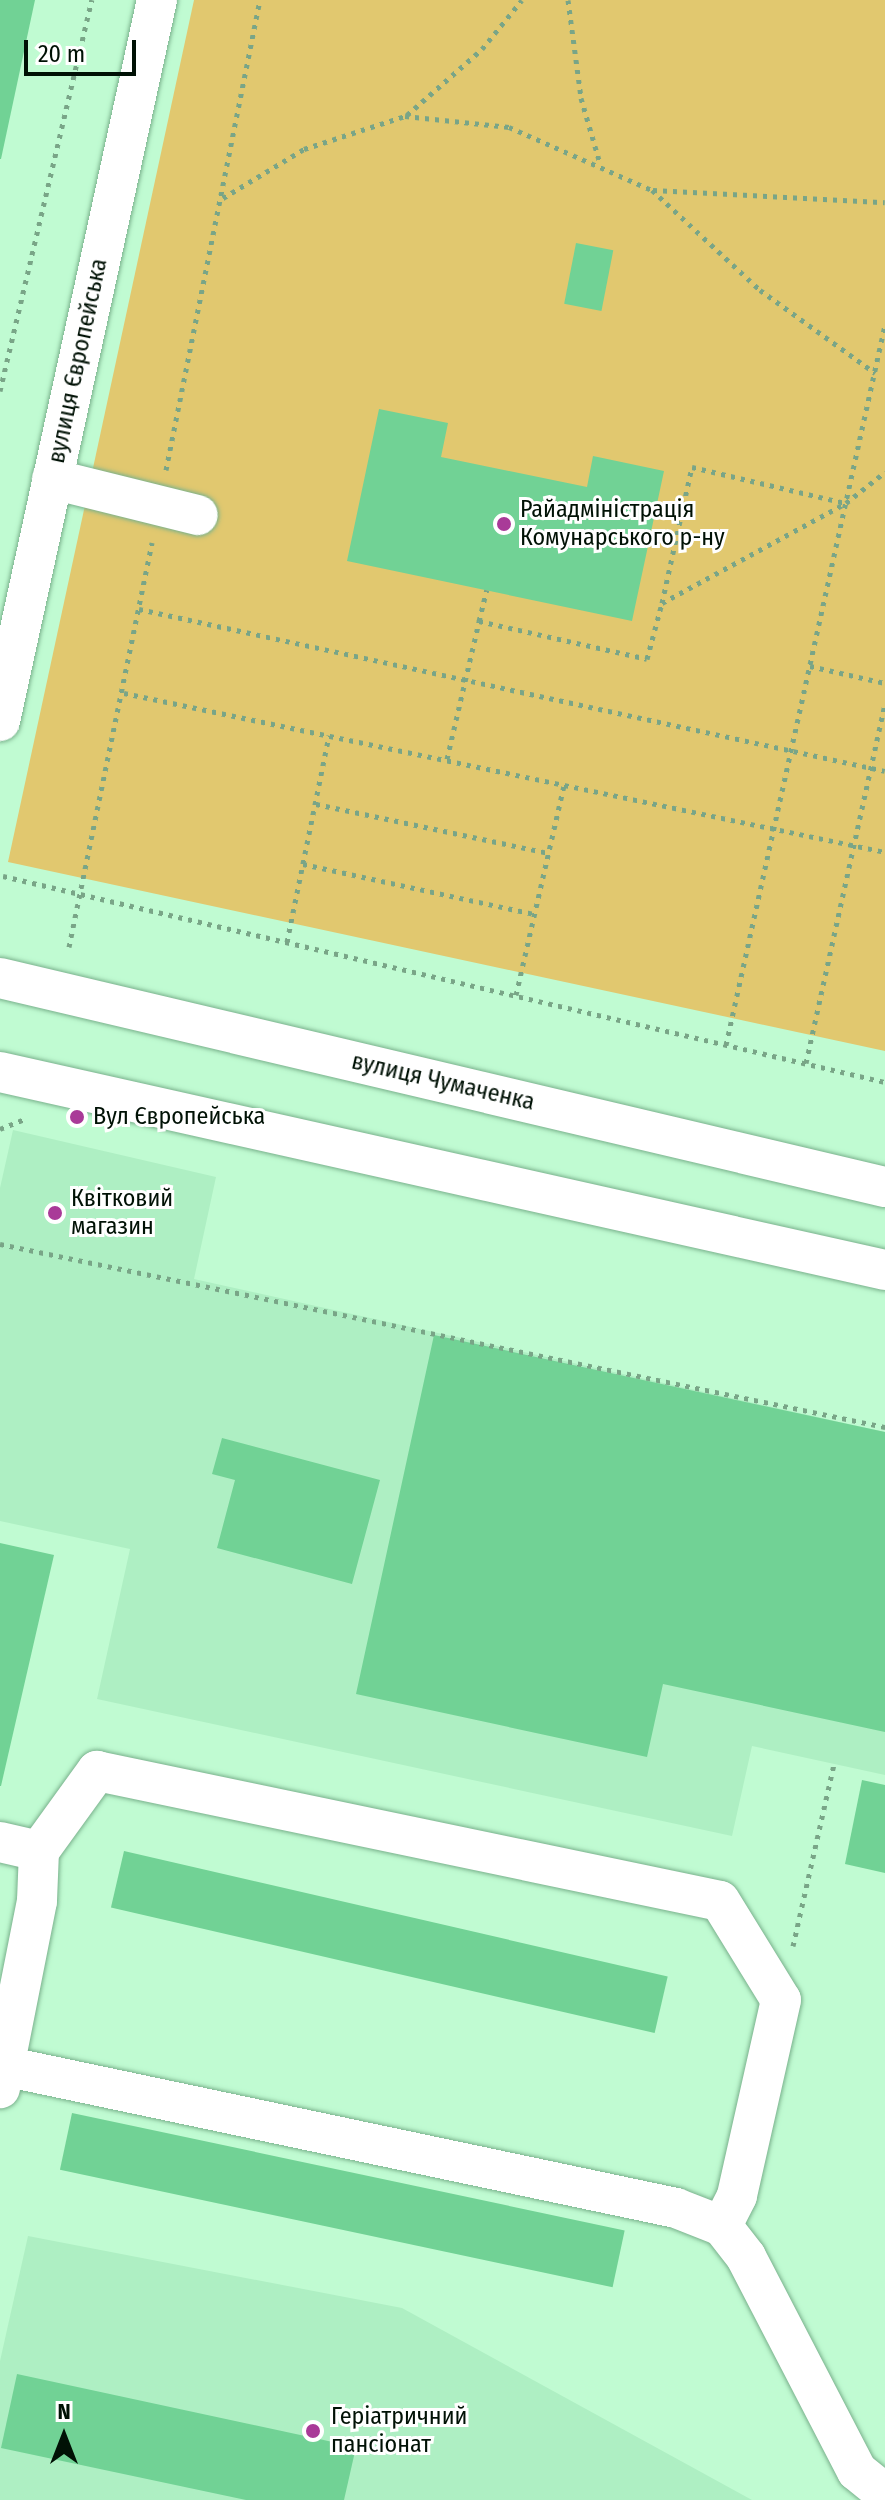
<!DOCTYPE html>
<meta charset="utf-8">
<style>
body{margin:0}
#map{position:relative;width:885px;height:2500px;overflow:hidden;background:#c0fbd2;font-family:"Fira Sans Condensed",sans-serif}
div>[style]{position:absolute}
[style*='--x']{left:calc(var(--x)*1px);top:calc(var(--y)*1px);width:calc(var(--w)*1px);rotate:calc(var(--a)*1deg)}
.built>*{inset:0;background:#aeefc3}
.green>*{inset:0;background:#e1c86f}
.building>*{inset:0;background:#71d295;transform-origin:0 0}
.path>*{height:5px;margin-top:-2.5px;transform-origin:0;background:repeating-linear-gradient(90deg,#79a587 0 4px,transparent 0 10px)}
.roads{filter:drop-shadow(0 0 2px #79b18c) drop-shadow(0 0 2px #79b18c)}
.minor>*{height:40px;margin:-20px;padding:0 20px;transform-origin:20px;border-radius:20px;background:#fff}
.dots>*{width:22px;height:22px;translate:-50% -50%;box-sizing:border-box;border:4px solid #fff;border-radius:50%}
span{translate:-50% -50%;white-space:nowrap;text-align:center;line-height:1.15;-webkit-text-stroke:6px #fff;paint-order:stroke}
.street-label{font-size:24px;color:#001105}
.poi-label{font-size:24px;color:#001105}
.left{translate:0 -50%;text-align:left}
.north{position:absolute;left:24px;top:2396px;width:80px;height:80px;-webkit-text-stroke:6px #fff;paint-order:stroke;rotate:0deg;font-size:22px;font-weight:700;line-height:32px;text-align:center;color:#001105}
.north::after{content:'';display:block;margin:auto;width:28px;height:36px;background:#001105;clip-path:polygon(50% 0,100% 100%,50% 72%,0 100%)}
.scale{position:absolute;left:24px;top:40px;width:112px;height:36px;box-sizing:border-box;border:4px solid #001105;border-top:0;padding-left:10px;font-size:24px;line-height:28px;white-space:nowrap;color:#001105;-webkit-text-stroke:6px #fff;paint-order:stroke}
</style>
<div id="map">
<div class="built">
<i style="clip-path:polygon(13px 1130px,216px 1177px,194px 1279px,885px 1432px,885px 1775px,752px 1746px,732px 1836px,97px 1699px,130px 1549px,0 1521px,0 1188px)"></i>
<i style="clip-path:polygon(28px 2236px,402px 2308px,752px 2500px,0 2500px,0 2361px)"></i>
</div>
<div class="green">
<i style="clip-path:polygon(194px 0,885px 0,885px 1051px,8px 862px)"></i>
</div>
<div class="building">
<i style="clip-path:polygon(0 0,35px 0,1px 159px,0 159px)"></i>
<i style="left:576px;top:243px;width:38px;height:62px;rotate:11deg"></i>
<i style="clip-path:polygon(379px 409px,448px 423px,441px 457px,587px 487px,593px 456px,664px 471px,632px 621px,347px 561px)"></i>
<i style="clip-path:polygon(434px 1335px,885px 1432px,885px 1732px,663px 1684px,647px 1757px,356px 1694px)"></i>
<i style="clip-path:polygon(222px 1438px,380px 1480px,352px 1584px,217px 1548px,235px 1480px,212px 1474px)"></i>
<i style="clip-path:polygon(0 1543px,54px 1555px,1px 1786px,0 1786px)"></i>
<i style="clip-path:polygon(862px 1780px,885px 1785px,885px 1873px,845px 1864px)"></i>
<i style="left:124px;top:1851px;width:558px;height:58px;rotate:13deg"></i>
<i style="left:72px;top:2113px;width:565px;height:58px;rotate:12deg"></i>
<i style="clip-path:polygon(17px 2374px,356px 2447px,344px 2500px,246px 2500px,1px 2448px)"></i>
</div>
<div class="path">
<i style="--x:568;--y:0;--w:99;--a:82.4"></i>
<i style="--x:581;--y:98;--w:65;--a:73.8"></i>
<i style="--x:407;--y:115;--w:100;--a:-41.3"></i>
<i style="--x:482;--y:49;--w:63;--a:-50.8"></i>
<i style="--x:653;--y:190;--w:232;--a:3"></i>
<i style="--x:223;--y:198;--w:95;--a:-31.2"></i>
<i style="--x:304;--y:149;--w:106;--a:-18.1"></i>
<i style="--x:405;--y:116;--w:105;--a:6"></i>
<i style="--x:509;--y:127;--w:156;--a:23.8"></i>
<i style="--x:652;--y:190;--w:147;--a:42.8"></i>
<i style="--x:760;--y:290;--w:142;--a:35.8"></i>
<i style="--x:0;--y:391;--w:402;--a:-76.8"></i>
<i style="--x:166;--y:470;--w:479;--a:-78.7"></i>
<i style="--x:662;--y:603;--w:139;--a:-77.6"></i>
<i style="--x:692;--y:467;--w:157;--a:13.2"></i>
<i style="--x:139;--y:609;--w:763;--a:12.25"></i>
<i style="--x:479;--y:621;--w:32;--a:-76"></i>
<i style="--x:810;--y:666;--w:77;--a:12.8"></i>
<i style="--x:124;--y:693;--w:777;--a:11.8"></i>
<i style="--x:447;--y:759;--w:142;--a:-76.9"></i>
<i style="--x:479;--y:621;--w:172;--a:12.7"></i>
<i style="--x:647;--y:659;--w:58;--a:-75"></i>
<i style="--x:662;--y:603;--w:209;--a:-28.5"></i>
<i style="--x:846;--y:503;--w:50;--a:-38.5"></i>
<i style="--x:316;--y:804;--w:237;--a:11.9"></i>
<i style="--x:303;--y:864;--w:236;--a:12.2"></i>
<i style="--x:3;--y:876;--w:906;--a:13.15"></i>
<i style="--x:287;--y:942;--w:211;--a:-78.5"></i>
<i style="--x:69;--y:947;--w:413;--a:-78.4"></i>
<i style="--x:516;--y:995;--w:214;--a:-77.1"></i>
<i style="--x:726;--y:1045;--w:737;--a:-77.55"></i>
<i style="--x:806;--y:1063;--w:367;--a:-77.6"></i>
<i style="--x:0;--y:1129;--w:27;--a:-22"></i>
<i style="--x:0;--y:1244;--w:904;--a:11.68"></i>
<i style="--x:793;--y:1946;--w:187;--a:-77.3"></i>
</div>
<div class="roads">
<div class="minor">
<i style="--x:52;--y:479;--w:150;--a:13.9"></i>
<i style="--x:0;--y:721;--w:738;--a:-77.72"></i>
<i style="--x:0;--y:978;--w:909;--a:13.29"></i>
<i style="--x:0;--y:1072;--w:907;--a:12.61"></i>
<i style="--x:0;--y:1842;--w:40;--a:13"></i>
<i style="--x:39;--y:1851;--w:50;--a:92.3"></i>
<i style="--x:37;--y:1901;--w:191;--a:101.2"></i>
<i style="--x:39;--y:1851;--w:99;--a:-54.1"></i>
<i style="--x:97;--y:1771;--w:636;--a:11.79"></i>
<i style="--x:720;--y:1901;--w:116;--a:58.4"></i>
<i style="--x:781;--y:2000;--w:201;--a:102.7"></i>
<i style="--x:737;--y:2196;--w:34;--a:117"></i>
<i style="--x:4;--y:2066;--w:687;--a:11.93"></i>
<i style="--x:676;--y:2208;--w:49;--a:21.4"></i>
<i style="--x:722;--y:2226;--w:39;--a:52"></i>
<i style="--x:746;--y:2257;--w:241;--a:62.6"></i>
<i style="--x:857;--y:2471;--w:36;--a:39"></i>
</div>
</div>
<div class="dots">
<i style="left:504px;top:524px;background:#a93a98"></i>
<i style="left:77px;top:1117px;background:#a93a98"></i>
<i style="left:55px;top:1213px;background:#a93a98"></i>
<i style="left:313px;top:2431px;background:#a93a98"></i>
</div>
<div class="street-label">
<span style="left:78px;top:361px;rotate:-78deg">вулиця Європейська</span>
<span style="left:443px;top:1082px;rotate:13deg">вулиця Чумаченка</span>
</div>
<div class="poi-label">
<span class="left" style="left:520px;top:524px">Райадміністрація<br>Комунарського р-ну</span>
<span class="left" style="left:93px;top:1117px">Вул Європейська</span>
<span class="left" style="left:71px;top:1213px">Квітковий<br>магазин</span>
<span class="left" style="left:331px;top:2431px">Геріатричний<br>пансіонат</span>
</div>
<div class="north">N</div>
<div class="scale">20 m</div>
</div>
